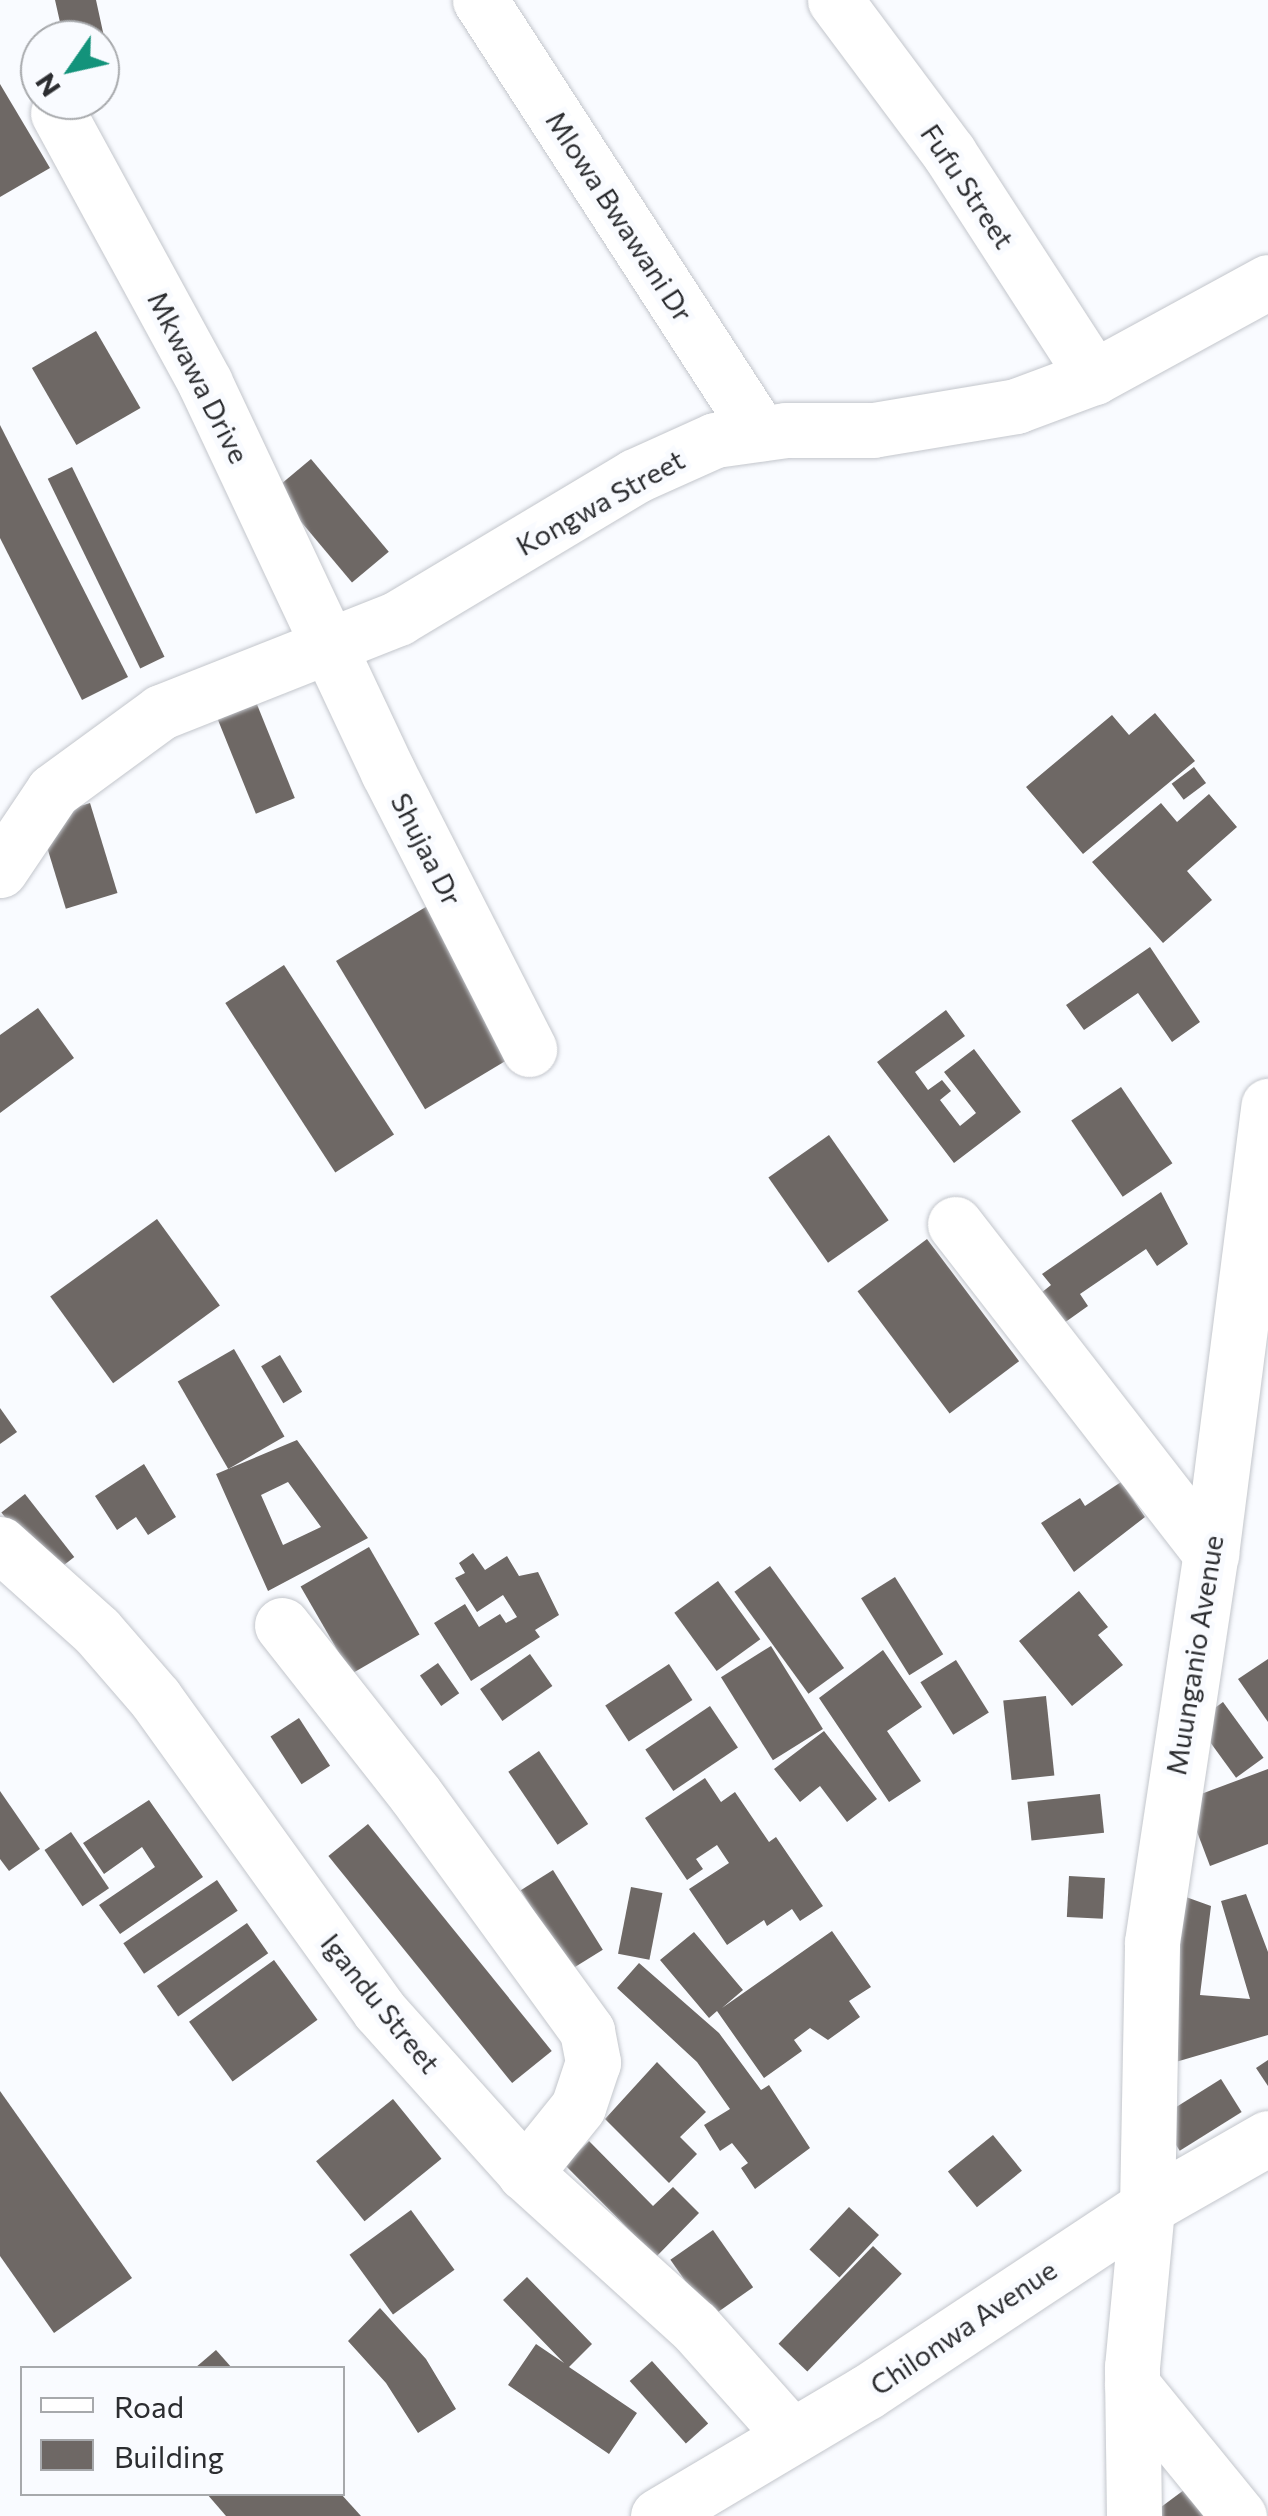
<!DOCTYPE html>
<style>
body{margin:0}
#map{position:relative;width:1268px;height:2516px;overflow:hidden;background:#f9fbff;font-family:Commissioner,sans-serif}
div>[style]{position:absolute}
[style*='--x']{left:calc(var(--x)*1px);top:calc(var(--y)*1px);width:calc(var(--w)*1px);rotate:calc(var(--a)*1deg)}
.building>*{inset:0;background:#6e6865;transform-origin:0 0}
.roads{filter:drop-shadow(0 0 2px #c3c6cc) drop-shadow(0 0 2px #c3c6cc)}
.minor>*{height:55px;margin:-27.5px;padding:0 27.5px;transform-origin:27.5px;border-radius:27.5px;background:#fff}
span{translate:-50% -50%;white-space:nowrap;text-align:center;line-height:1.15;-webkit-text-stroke:10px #f9fbff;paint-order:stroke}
.street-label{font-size:28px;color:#2c2d30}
.legend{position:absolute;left:20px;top:2366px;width:325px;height:130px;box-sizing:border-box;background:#f9fbff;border:2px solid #a7a9ac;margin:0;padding:12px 18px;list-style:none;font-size:30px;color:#2c2d30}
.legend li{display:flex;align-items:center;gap:20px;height:50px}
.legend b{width:50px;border:2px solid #a7a9ac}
.north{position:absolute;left:20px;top:20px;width:100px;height:100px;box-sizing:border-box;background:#f9fbff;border:2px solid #a7a9ac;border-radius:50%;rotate:236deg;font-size:28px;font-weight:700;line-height:40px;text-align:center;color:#2c2d30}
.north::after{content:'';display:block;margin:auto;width:35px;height:45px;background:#13937b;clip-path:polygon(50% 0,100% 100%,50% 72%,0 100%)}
</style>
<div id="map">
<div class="building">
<i style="clip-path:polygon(55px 0,96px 0,113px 78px,100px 81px,100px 40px,64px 40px)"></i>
<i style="clip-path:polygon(0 84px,50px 168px,0 197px)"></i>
<i style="left:96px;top:331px;width:89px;height:74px;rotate:60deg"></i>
<i style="clip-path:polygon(0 425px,128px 677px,82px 700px,0 538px)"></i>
<i style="left:311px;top:459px;width:121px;height:48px;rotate:50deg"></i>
<i style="left:72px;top:467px;width:211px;height:27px;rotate:64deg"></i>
<i style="left:254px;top:697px;width:109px;height:42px;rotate:68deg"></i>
<i style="clip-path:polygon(1155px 713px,1195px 761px,1083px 854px,1026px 787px,1112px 715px,1129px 735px)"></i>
<i style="left:1194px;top:767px;width:20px;height:28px;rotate:53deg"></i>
<i style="clip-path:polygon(1209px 794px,1237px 827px,1187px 871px,1212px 900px,1163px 943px,1092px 862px,1161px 803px,1177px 822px)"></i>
<i style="left:90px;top:803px;width:94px;height:54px;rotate:73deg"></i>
<i style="left:444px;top:896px;width:173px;height:126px;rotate:59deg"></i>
<i style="clip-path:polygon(1150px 947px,1200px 1022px,1172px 1042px,1138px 993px,1084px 1030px,1066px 1005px)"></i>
<i style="left:284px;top:965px;width:202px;height:70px;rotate:57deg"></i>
<i style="clip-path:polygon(38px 1008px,74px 1058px,0 1113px,0 1035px)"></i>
<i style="clip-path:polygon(946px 1010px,965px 1036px,915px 1072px,928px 1090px,942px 1080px,951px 1091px,940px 1100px,960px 1126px,976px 1113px,944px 1072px,974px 1049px,1021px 1112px,954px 1163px,877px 1062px)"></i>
<i style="left:1121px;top:1087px;width:92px;height:60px;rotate:56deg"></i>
<i style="left:829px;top:1135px;width:104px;height:74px;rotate:55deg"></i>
<i style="clip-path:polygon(1161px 1192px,1188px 1244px,1157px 1266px,1146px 1249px,1080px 1294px,1088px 1306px,1057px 1328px,1036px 1297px,1051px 1285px,1042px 1274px)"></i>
<i style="left:157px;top:1219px;width:107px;height:132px;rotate:54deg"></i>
<i style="left:927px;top:1239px;width:153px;height:87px;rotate:53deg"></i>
<i style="left:234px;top:1349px;width:101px;height:65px;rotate:60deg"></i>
<i style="left:280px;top:1355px;width:43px;height:22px;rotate:59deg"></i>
<i style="clip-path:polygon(0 1408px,17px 1432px,0 1444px)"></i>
<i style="clip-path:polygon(evenodd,297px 1440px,368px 1538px,268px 1591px,216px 1474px,297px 1440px,288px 1482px,321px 1527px,283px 1545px,261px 1495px,288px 1482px)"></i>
<i style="clip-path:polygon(144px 1464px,176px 1517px,148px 1535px,136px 1517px,117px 1530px,95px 1496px)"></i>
<i style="clip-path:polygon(1121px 1482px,1145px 1517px,1074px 1572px,1041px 1523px,1080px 1498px,1085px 1506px)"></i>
<i style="left:25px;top:1494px;width:80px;height:30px;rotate:52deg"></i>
<i style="left:369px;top:1547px;width:101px;height:79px;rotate:60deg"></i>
<i style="clip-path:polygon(473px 1553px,485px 1570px,507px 1556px,519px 1576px,538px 1572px,559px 1615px,535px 1630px,540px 1637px,471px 1681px,434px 1623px,465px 1604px,479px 1627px,500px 1614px,506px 1623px,517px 1617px,503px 1595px,477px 1612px,455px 1578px,465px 1573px,459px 1563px)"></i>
<i style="left:770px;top:1566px;width:126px;height:44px;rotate:54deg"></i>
<i style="left:895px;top:1577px;width:91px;height:40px;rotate:58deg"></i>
<i style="left:718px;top:1581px;width:72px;height:54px;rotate:54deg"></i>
<i style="clip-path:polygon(1079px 1591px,1108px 1627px,1098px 1635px,1123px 1665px,1072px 1706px,1019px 1641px)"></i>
<i style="left:771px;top:1646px;width:98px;height:59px;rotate:58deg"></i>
<i style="clip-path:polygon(883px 1650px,922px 1707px,887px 1731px,921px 1781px,889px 1802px,819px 1698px)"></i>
<i style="left:530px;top:1654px;width:39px;height:61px;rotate:55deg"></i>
<i style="clip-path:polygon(1268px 1659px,1268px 1722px,1238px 1679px)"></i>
<i style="left:956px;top:1660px;width:62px;height:42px;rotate:58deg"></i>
<i style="left:438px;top:1663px;width:37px;height:22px;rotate:55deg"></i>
<i style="left:669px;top:1664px;width:43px;height:76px;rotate:57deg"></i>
<i style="left:1046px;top:1696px;width:80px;height:43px;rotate:84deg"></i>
<i style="left:1223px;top:1702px;width:69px;height:34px;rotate:54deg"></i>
<i style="left:710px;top:1706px;width:50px;height:78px;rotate:56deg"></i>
<i style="left:299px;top:1718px;width:57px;height:34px;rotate:57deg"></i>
<i style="clip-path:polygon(824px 1731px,877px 1799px,847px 1822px,820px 1786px,800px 1802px,774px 1769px)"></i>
<i style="left:539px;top:1751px;width:88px;height:37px;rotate:56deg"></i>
<i style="clip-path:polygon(1268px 1769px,1268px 1844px,1210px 1866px,1185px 1800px)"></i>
<i style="clip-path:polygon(705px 1778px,721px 1802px,735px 1792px,769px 1842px,776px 1837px,823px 1906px,800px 1921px,792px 1909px,767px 1926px,764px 1920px,727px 1945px,689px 1889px,729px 1863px,717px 1845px,696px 1859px,703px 1869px,687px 1880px,645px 1818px)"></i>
<i style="clip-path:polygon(0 1791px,40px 1849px,9px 1871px,0 1859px)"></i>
<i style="left:1100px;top:1794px;width:39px;height:73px;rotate:84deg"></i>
<i style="clip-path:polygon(149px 1800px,203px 1877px,120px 1934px,99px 1905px,155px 1867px,142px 1847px,104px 1874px,83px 1843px)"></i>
<i style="left:368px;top:1824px;width:292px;height:51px;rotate:51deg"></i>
<i style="left:71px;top:1832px;width:68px;height:32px;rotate:56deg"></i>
<i style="left:553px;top:1870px;width:94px;height:38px;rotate:58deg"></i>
<i style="left:1069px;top:1876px;width:36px;height:41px;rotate:3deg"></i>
<i style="left:217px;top:1880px;width:37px;height:113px;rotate:56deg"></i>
<i style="left:631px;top:1887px;width:32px;height:68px;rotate:11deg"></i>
<i style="clip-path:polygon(1172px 1892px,1211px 1906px,1200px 1995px,1250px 1999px,1221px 1901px,1246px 1894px,1268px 1952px,1268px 2035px,1162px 2066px)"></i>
<i style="left:247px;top:1923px;width:37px;height:110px;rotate:55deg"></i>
<i style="clip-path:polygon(832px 1931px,871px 1987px,849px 2001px,860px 2017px,828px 2040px,810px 2028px,794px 2040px,802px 2051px,764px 2078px,717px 2011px,709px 2018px,660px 1960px,694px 1932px,743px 1990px,722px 2008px)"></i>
<i style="left:274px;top:1960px;width:74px;height:105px;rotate:54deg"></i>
<i style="clip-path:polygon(639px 1963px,719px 2033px,761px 2090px,769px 2085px,810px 2148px,755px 2189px,741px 2168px,748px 2163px,732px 2143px,720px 2151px,704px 2125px,730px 2109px,697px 2062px,617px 1988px)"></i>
<i style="clip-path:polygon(1268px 2060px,1268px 2086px,1256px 2068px)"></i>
<i style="clip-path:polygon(657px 2062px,706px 2112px,680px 2137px,697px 2154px,669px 2183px,605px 2119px)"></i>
<i style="left:1221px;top:2079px;width:39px;height:73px;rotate:58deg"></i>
<i style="clip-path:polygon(0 2091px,132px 2278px,54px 2333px,0 2256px)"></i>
<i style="left:393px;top:2099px;width:77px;height:99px;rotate:51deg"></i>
<i style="left:993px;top:2135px;width:46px;height:58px;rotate:51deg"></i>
<i style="clip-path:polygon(589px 2141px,653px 2206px,673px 2187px,699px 2213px,656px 2257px,565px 2165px)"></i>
<i style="left:849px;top:2207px;width:41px;height:58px;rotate:43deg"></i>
<i style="left:411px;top:2210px;width:74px;height:76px;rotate:54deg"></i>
<i style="left:713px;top:2230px;width:70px;height:52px;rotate:55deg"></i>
<i style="left:873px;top:2246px;width:40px;height:136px;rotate:44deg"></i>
<i style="clip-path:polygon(527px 2277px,592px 2344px,569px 2367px,637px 2413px,609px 2454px,508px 2385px,536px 2344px,564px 2363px,503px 2300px)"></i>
<i style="clip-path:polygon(380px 2308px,426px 2359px,456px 2409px,418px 2433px,386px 2383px,348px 2341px)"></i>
<i style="clip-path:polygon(216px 2350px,232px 2368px,195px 2368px)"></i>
<i style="left:652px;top:2361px;width:84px;height:30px;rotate:48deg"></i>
<i style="clip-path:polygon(1192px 2484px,1216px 2516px,1149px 2516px)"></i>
<i style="clip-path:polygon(207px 2494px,341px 2494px,361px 2516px,226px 2516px)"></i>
</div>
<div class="roads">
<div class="minor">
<i style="--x:480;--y:0;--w:516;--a:57.11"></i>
<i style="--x:835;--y:0;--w:191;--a:53.3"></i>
<i style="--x:949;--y:153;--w:267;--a:57.1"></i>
<i style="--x:58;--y:113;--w:307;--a:61.4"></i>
<i style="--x:205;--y:383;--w:430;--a:64.8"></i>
<i style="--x:388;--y:772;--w:311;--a:63"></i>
<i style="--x:0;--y:870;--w:95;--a:-56.1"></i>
<i style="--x:53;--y:791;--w:134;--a:-36.2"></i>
<i style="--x:161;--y:712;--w:255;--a:-21.6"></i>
<i style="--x:398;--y:618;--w:276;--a:-30.9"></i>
<i style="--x:635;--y:476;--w:88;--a:-24.2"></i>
<i style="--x:715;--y:440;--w:72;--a:-8"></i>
<i style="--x:786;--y:430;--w:87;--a:0"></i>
<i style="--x:873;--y:430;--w:145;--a:-9.5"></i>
<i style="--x:1016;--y:406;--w:83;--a:-20.4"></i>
<i style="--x:1094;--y:377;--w:198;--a:-28.6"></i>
<i style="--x:955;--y:1224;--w:418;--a:52.2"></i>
<i style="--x:0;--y:1544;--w:130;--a:41.9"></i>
<i style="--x:97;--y:1631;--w:89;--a:49.1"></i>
<i style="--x:155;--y:1698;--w:384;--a:54.3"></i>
<i style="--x:379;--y:2010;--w:219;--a:48.1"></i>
<i style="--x:525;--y:2173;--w:228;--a:42.2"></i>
<i style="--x:694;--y:2326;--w:147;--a:48.3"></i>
<i style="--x:282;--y:1625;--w:215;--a:51.8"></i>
<i style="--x:415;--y:1794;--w:293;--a:54"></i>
<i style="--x:587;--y:2031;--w:32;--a:79"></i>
<i style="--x:593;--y:2062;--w:47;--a:108.4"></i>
<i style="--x:578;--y:2107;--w:85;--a:128.8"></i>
<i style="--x:1132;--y:2385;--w:169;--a:50.8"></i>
<i style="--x:658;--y:2516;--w:243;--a:-30.7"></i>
<i style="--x:867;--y:2392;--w:336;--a:-33.5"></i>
<i style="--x:1147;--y:2207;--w:139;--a:-29.7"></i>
<i style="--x:1134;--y:2516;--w:149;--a:-90.8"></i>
<i style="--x:1132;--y:2367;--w:161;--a:-84.6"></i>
<i style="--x:1147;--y:2207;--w:265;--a:-88.9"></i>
<i style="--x:1152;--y:1942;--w:392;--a:-81.4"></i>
<i style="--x:1211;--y:1554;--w:452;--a:-82.7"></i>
</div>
</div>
<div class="street-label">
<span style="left:968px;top:186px;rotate:56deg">Fufu Street</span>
<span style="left:620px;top:216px;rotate:57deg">Mlowa Bwawani Dr</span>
<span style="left:199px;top:377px;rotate:63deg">Mkwawa Drive</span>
<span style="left:600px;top:502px;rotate:-29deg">Kongwa Street</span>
<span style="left:427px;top:849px;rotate:63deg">Shujaa Dr</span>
<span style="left:1194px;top:1655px;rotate:-81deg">Muunganio Avenue</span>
<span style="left:381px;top:2003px;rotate:51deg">Igandu Street</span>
<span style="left:963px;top:2327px;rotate:-34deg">Chilonwa Avenue</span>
</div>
<ul class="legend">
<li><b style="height:12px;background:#fff"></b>Road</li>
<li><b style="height:28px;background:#6e6865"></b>Building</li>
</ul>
<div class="north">N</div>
</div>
